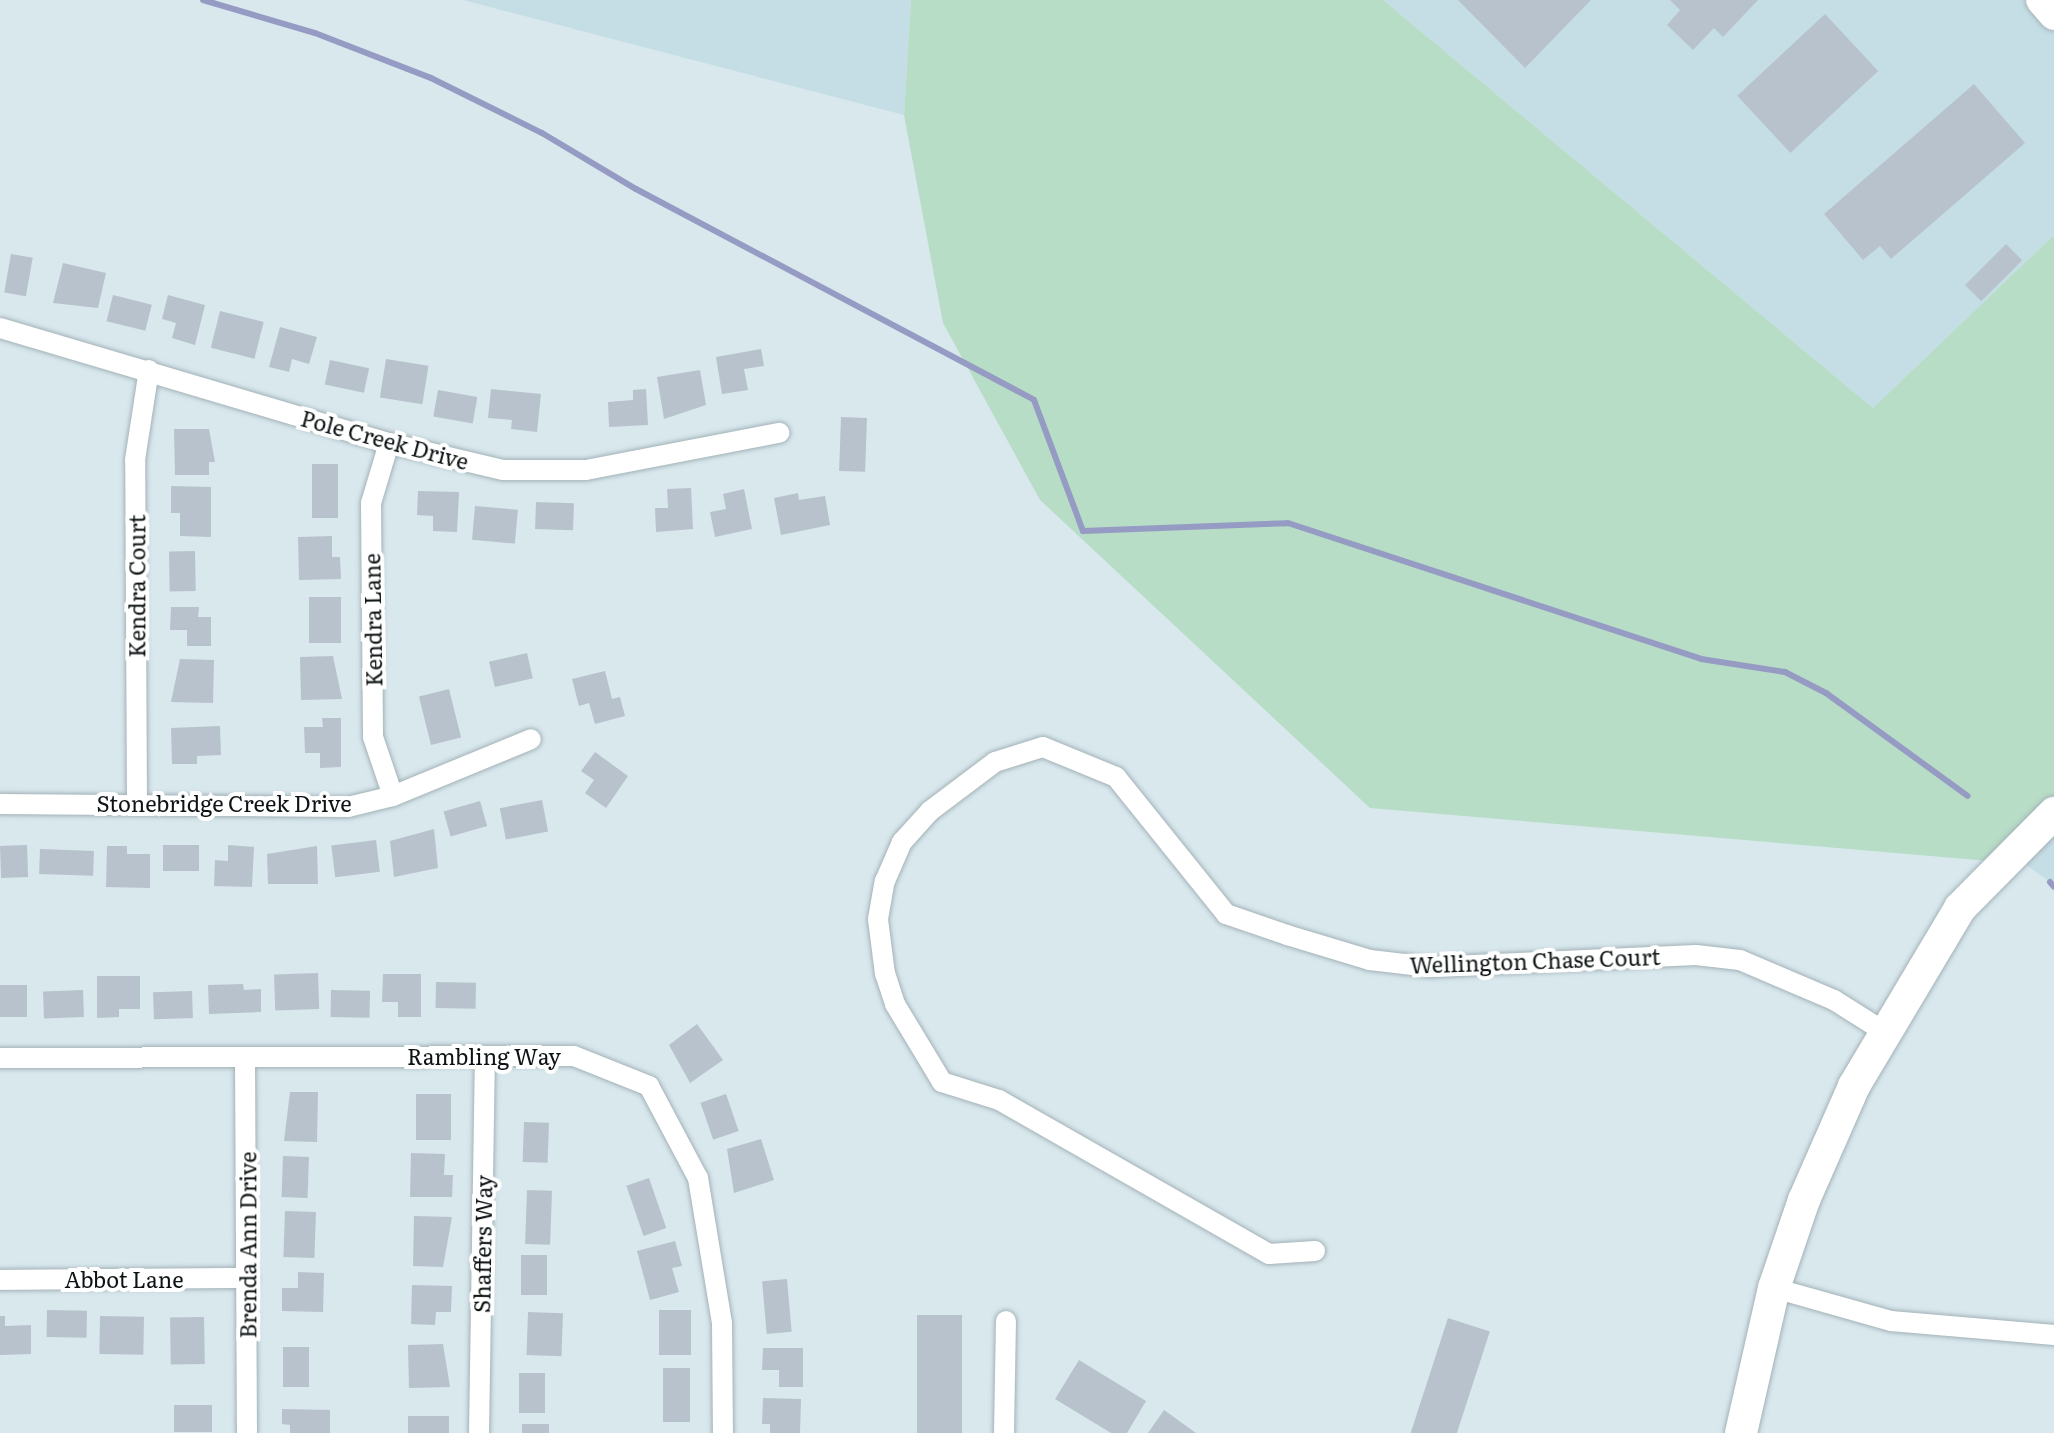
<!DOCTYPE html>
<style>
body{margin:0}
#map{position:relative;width:2054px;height:1433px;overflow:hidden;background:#d8e8ed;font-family:Literata,serif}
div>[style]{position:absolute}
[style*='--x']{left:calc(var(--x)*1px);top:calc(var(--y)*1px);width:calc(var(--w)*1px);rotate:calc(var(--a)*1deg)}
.built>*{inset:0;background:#c5dee5}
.green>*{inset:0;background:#b8ddc7}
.stream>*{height:6px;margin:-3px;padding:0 3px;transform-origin:3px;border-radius:3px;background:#959bc3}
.building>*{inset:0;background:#b8c2cc;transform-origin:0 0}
.roads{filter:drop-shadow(0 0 2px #a3b2b7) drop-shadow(0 0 2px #a3b2b7)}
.street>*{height:20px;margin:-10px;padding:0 10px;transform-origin:10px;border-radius:10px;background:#fff}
.secondary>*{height:30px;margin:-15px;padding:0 15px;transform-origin:15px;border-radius:15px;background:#fff}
.primary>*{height:32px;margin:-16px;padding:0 16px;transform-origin:16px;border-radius:16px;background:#fff}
span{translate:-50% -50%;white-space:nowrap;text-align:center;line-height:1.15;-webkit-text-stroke:8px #fff;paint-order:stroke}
.street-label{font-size:22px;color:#0d1314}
</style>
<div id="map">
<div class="built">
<i style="clip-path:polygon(463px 0,911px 0,904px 115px)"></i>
<i style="clip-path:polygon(1383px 0,2054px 0,2054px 235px,1873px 408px)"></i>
<i style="clip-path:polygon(2054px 831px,2054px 885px,2025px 864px)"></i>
</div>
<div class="green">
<i style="clip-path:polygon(911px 0,1383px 0,1873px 408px,2054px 235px,2054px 831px,2025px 864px,1370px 808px,1040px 500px,943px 323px,904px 115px)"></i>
</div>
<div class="stream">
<i style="--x:203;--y:0;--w:117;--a:16.4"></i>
<i style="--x:315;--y:33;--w:124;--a:21.2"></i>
<i style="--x:431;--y:78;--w:124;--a:26.4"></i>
<i style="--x:542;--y:133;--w:109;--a:30.8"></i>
<i style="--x:636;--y:189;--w:450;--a:27.9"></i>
<i style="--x:1034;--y:400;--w:140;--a:69.5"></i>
<i style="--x:1083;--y:531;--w:205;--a:-2.2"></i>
<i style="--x:1288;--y:523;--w:435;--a:18.2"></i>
<i style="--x:1701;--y:659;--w:85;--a:8.8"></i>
<i style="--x:1785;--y:672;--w:46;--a:27.1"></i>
<i style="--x:1826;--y:693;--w:175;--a:36"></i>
<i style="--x:2050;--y:882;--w:6;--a:51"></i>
</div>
<div class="building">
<i style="clip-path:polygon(1458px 0,1591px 0,1525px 68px)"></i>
<i style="clip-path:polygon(1670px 0,1758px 0,1723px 37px,1714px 28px,1693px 50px,1667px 25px,1680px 10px)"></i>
<i style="left:1825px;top:14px;width:78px;height:120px;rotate:47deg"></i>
<i style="clip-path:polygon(1974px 84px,2025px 143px,1891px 259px,1880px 246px,1863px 260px,1824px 214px)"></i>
<i style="left:2006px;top:244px;width:23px;height:58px;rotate:45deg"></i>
<i style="left:11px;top:254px;width:22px;height:39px;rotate:10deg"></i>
<i style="clip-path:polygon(63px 263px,106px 273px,98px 308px,53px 303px)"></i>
<i style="left:113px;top:295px;width:40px;height:27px;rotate:14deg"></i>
<i style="clip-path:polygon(168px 295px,205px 305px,195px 345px,172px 338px,176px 323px,162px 319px)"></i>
<i style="left:220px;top:311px;width:45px;height:38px;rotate:14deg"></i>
<i style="clip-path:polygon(280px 327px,317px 337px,309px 364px,292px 359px,289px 372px,269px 367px)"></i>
<i style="clip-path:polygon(761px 349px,764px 366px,744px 369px,748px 390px,722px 394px,716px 357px)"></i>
<i style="left:386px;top:359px;width:43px;height:39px;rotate:9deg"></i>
<i style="left:330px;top:360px;width:40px;height:25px;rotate:12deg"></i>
<i style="clip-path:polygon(700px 370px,706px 405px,664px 419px,657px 377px)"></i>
<i style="clip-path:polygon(491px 389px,541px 394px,537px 432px,511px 429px,512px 420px,488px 418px)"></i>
<i style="clip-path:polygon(646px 389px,648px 425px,609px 427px,608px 402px,633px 400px,633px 390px)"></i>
<i style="left:438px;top:390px;width:40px;height:27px;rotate:10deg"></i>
<i style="left:841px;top:417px;width:26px;height:54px;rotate:2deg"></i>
<i style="clip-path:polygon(174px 429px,209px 429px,215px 462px,209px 462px,209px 475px,175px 475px)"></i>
<i style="left:312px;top:464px;width:26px;height:54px"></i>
<i style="clip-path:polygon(171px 486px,211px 487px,211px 537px,180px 536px,180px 513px,171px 513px)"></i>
<i style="clip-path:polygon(691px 488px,693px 529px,656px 532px,655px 508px,668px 508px,667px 489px)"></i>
<i style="clip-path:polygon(744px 489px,752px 529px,715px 537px,710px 512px,726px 509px,723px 494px)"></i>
<i style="clip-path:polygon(418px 491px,459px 492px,457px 532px,433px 531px,433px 516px,417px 515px)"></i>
<i style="clip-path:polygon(798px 493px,799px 500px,825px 496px,830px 525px,781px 535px,774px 498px)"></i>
<i style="left:536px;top:502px;width:38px;height:27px;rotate:2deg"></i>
<i style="left:475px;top:506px;width:43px;height:34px;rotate:5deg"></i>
<i style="clip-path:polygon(332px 536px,332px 557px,340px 557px,341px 579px,299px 580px,298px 537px)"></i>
<i style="left:195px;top:551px;width:40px;height:26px;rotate:89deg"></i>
<i style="left:309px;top:597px;width:32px;height:46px"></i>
<i style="clip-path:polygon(171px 607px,199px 607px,198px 617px,211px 617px,211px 646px,187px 646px,187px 630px,170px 630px)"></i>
<i style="left:527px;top:653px;width:26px;height:39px;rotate:77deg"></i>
<i style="clip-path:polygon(333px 656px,342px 699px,301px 700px,300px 657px)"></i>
<i style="clip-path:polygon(180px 659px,214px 660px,213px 703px,171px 702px)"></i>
<i style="clip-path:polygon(605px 671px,612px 699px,620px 697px,625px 716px,595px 724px,589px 703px,579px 706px,572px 679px)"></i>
<i style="left:449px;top:689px;width:50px;height:31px;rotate:76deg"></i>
<i style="clip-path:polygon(322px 718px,341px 718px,341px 767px,320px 768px,320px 753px,305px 753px,304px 727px,323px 727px)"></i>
<i style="clip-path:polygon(220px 726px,221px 755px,197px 756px,197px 764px,172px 764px,171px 728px)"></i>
<i style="clip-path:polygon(595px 752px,628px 776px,606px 808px,585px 793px,594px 780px,581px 771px)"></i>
<i style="left:542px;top:800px;width:32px;height:43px;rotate:79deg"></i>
<i style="left:480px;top:801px;width:26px;height:38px;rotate:74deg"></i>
<i style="clip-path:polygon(434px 829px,438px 868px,394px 877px,390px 841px)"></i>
<i style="left:376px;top:840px;width:32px;height:45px;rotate:83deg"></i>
<i style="left:27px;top:845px;width:32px;height:27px;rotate:88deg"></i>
<i style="left:163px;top:845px;width:36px;height:26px"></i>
<i style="clip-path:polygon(228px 845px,254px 847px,252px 887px,214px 886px,215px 860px,228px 861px)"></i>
<i style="clip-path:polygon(107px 846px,127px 846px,127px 854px,150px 854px,150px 888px,106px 887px)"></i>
<i style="clip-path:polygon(317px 846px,318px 884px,268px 884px,267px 854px)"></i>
<i style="left:40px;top:849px;width:54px;height:25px;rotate:2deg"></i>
<i style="left:318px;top:973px;width:36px;height:44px;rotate:88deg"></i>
<i style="clip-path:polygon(383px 974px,421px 974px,421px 1017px,398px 1017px,398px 1002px,382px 1002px)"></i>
<i style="clip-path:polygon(97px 976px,140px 976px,140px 1009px,119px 1009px,119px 1017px,97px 1018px)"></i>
<i style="left:436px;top:982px;width:40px;height:26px;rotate:1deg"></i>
<i style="clip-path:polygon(243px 984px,244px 990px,261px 989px,261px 1012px,209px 1014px,208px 985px)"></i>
<i style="left:0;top:985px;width:27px;height:32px"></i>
<i style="left:83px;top:990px;width:27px;height:40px;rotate:88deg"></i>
<i style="left:331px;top:990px;width:39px;height:27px;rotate:1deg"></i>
<i style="left:192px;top:991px;width:27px;height:39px;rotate:88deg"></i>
<i style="clip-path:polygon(697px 1024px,723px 1060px,690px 1083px,669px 1045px)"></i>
<i style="clip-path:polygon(290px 1092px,318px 1092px,317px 1142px,284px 1141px)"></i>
<i style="left:416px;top:1094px;width:35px;height:46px"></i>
<i style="left:726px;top:1094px;width:39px;height:27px;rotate:71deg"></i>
<i style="left:524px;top:1122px;width:25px;height:40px;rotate:2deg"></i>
<i style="clip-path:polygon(761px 1139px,774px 1180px,734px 1193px,727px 1149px)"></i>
<i style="clip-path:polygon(411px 1153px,445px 1154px,444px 1175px,453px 1175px,452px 1197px,410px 1197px)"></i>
<i style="left:283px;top:1156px;width:26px;height:41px;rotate:2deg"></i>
<i style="left:649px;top:1178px;width:53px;height:24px;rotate:71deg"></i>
<i style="left:527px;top:1190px;width:25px;height:54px;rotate:2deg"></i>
<i style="left:285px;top:1211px;width:31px;height:46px;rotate:2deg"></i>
<i style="clip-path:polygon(414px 1216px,452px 1217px,443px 1267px,413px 1266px)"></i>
<i style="clip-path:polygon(675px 1241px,682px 1266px,672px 1268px,679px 1292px,650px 1300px,637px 1251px)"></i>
<i style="left:521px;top:1255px;width:26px;height:40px"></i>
<i style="clip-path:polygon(298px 1272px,324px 1273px,323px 1312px,282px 1311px,282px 1288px,298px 1288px)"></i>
<i style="left:787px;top:1279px;width:53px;height:25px;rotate:85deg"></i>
<i style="clip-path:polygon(412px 1285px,452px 1286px,451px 1312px,436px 1312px,435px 1325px,411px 1324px)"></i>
<i style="left:47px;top:1310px;width:40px;height:27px;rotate:1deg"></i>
<i style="left:691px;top:1310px;width:45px;height:32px;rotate:90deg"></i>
<i style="left:528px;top:1312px;width:35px;height:43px;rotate:2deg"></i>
<i style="left:917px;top:1315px;width:45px;height:118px"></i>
<i style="clip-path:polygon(0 1316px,5px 1316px,5px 1326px,31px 1325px,31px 1354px,0 1355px)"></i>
<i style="left:100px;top:1316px;width:44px;height:38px;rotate:1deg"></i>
<i style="left:204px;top:1317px;width:47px;height:34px;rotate:89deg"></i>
<i style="left:1448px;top:1318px;width:44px;height:121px;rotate:18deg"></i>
<i style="clip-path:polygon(443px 1344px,450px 1387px,409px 1388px,408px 1345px)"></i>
<i style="left:283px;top:1347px;width:26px;height:40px"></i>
<i style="clip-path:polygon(763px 1348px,803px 1348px,803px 1387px,779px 1387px,779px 1370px,762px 1370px)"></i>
<i style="clip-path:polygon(1079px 1360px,1146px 1401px,1127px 1433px,1111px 1433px,1055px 1399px)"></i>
<i style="left:663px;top:1368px;width:27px;height:54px"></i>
<i style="left:519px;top:1373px;width:26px;height:40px"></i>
<i style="clip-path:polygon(763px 1398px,801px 1399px,800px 1433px,770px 1433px,770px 1424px,762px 1424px)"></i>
<i style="left:212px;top:1405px;width:27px;height:38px;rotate:90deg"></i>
<i style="clip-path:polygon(282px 1409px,330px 1410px,330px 1433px,290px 1433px,290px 1425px,282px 1424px)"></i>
<i style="clip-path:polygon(1164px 1410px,1196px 1433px,1148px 1433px)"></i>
<i style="left:449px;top:1416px;width:17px;height:41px;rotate:90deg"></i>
<i style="left:549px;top:1424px;width:9px;height:27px;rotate:90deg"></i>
</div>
<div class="roads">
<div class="street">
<i style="--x:0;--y:328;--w:406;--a:16.5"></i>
<i style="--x:389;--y:443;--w:117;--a:13.3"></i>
<i style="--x:503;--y:470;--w:83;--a:0"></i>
<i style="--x:586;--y:470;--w:197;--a:-10.9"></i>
<i style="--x:389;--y:443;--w:63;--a:106.7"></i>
<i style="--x:371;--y:503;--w:234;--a:89.5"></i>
<i style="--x:373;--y:737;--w:62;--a:71.3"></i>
<i style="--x:137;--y:803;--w:343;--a:-90.3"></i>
<i style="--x:135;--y:460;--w:91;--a:-81.2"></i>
<i style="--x:0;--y:804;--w:348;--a:0.5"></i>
<i style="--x:348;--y:807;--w:46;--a:-13.7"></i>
<i style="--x:393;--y:796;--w:149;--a:-22.4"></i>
<i style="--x:245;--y:1057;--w:376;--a:89.7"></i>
<i style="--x:0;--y:1058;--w:574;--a:-0.2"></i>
<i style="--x:574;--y:1056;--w:81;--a:21.8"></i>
<i style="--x:649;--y:1086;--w:104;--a:62"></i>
<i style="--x:698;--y:1178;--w:147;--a:80.6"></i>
<i style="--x:722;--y:1323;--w:110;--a:89.5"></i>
<i style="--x:1315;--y:1251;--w:46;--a:176.3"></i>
<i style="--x:1269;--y:1254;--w:311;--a:-150.3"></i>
<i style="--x:999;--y:1100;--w:60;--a:-162.5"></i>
<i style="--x:942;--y:1082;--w:91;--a:-121.1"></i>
<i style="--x:895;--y:1004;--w:32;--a:-108"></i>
<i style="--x:885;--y:974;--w:55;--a:-97.3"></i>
<i style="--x:878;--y:919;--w:39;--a:-80"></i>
<i style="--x:885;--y:881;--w:43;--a:-66.4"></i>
<i style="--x:902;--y:842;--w:42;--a:-47.9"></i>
<i style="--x:930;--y:811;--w:81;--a:-37"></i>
<i style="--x:995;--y:762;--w:50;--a:-17.4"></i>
<i style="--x:1043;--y:747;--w:79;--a:22.3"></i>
<i style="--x:1116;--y:777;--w:176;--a:51.2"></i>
<i style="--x:1226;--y:914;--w:65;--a:19"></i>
<i style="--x:1287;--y:935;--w:87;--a:16.8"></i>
<i style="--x:1370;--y:960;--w:60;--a:6.7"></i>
<i style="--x:1430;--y:967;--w:266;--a:-2.6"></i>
<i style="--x:1696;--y:955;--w:44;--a:6.5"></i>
<i style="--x:1740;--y:960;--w:102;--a:23.1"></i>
<i style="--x:1834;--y:1000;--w:58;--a:32.3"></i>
<i style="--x:0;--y:1280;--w:248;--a:-0.5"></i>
<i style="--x:1774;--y:1288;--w:122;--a:15.8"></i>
<i style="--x:1891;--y:1321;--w:164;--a:4.9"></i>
<i style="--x:479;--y:1433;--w:377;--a:-89.1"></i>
<i style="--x:1004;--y:1433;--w:112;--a:-89"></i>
</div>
<div class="secondary">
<i style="--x:2041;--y:0;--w:20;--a:49"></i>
</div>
<div class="primary">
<i style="--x:1741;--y:1433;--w:149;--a:-77.2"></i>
<i style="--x:1774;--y:1288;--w:93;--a:-71.2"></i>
<i style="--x:1804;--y:1200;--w:124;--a:-66.3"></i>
<i style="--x:1854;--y:1086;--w:207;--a:-59.2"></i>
<i style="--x:1960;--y:908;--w:134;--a:-45.3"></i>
</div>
</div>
<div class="street-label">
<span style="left:385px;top:439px;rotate:15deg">Pole Creek Drive</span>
<span style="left:136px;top:586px;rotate:-90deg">Kendra Court</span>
<span style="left:372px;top:620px;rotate:-91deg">Kendra Lane</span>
<span style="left:224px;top:803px">Stonebridge Creek Drive</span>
<span style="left:1535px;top:960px;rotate:-2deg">Wellington Chase Court</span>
<span style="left:484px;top:1056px">Rambling Way</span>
<span style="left:482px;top:1244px;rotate:-89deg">Shaffers Way</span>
<span style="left:247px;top:1245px;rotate:-90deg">Brenda Ann Drive</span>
<span style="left:124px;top:1279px">Abbot Lane</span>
</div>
</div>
